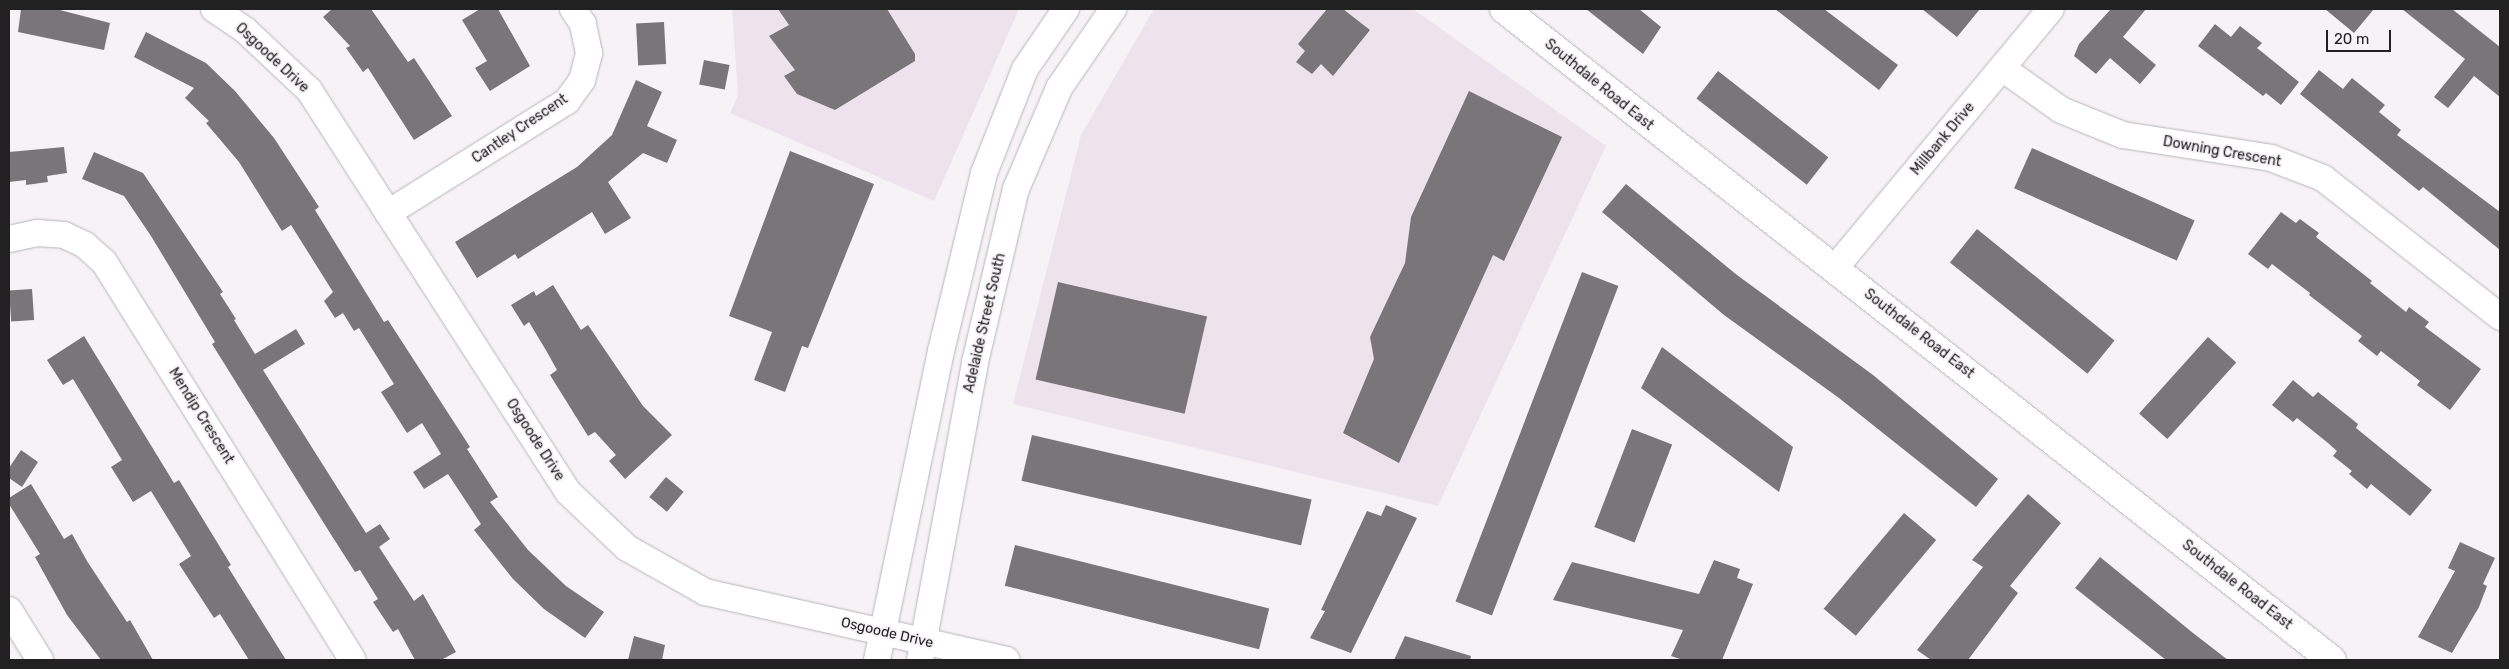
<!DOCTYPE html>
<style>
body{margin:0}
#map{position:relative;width:2509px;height:669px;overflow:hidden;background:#f6f2f6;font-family:Rubik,sans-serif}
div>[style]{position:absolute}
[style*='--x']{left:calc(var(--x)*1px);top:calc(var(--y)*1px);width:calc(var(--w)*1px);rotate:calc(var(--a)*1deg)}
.built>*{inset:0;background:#ede3ec}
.building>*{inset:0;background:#7a7578;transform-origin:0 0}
.roads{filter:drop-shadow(0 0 1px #b8b4b7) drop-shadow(0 0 1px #b8b4b7)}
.minor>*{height:26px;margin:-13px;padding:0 13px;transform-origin:13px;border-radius:13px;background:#fff}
.major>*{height:28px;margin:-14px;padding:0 14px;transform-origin:14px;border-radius:14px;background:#fff}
span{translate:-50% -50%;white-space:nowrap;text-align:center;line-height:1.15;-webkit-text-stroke:4px #f6f2f6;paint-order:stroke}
.street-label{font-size:14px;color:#222122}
.frame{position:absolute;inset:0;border:10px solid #222122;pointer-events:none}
.scale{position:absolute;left:2326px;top:30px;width:65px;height:22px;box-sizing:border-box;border:2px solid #222122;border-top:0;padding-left:6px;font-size:15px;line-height:18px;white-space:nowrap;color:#222122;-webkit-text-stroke:4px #f6f2f6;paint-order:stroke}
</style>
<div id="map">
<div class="built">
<i style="clip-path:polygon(732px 9px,1019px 9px,934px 201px,730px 113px,738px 96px)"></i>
<i style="clip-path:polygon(1154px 9px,1413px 9px,1606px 146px,1438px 506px,1013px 404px,1081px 135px)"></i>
</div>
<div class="building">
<i style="clip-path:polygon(21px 9px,56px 9px,110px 23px,104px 50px,18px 32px)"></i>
<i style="clip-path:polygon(332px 9px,371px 9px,408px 62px,414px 58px,452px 116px,414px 140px,368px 68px,363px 72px,346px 48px,350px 46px,323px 17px)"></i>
<i style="clip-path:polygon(480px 9px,498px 9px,530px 66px,490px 91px,475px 68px,487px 61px,462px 20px)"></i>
<i style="clip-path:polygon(778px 9px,887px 9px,915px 54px,915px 61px,835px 110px,797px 94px,784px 76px,795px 70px,769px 36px,789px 25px)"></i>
<i style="clip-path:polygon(1327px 9px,1343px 9px,1370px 30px,1333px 76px,1321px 64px,1312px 74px,1296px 62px,1305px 51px,1298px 44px)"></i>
<i style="clip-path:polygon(1586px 9px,1639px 9px,1661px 27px,1643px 54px)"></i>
<i style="clip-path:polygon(1775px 9px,1824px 9px,1898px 65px,1879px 90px)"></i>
<i style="clip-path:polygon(1922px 9px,1980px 9px,1957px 37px)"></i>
<i style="clip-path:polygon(2111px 9px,2146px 9px,2123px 37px,2156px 65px,2140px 84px,2110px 58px,2096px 74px,2074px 56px,2079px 44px)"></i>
<i style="clip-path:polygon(2325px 9px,2374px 9px,2354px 33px)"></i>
<i style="clip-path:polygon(2402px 9px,2452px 9px,2500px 47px,2500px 97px,2474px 76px,2448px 108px,2434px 97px,2465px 59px)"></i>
<i style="left:664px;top:22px;width:42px;height:28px;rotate:87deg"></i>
<i style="clip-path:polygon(2215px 24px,2231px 37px,2240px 26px,2262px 43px,2257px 48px,2299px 82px,2281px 105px,2266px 93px,2263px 96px,2198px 46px)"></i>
<i style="clip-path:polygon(146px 32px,206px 63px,235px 91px,274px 138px,319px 207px,315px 210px,384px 322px,388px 320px,470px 447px,467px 449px,498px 497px,490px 502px,528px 550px,566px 586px,604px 612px,585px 638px,544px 609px,513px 579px,474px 530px,481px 524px,448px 474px,424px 489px,413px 472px,441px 454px,422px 423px,407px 433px,381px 392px,394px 384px,359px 328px,354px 331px,343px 313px,335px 318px,324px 301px,333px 292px,291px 225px,282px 231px,239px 162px,206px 123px,209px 121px,185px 98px,194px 88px,134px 57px)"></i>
<i style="left:704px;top:60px;width:26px;height:25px;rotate:11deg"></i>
<i style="clip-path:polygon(2319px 70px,2343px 89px,2352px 78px,2385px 105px,2379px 112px,2401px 130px,2397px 135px,2500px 212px,2500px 250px,2423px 187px,2419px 191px,2300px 94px)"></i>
<i style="left:1718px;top:71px;width:140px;height:35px;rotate:38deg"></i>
<i style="clip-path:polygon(636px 80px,662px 92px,647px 126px,677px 140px,667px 163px,643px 153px,608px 182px,631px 218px,605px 234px,592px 212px,518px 259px,515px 254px,477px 278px,455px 242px,577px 167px,612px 135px)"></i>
<i style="clip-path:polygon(1469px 91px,1562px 137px,1504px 261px,1493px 255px,1399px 463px,1343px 433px,1374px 359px,1370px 337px,1405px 263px,1411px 217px)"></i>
<i style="clip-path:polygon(64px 147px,67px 173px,47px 176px,48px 182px,26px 185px,26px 180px,9px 182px,9px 152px)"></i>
<i style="left:2032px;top:148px;width:178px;height:44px;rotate:24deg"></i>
<i style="clip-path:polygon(790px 151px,874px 184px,808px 348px,802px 346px,785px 392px,754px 380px,772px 332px,729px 316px)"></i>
<i style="clip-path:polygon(94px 152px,143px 173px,223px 292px,220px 294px,236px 319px,234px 320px,255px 354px,296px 329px,305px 344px,263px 370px,366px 533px,380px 524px,390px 539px,379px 547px,414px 601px,423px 594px,456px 652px,441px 660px,415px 660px,398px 629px,393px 632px,373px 602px,378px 599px,360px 570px,355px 572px,330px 533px,212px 344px,215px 342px,151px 236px,124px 196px,82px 179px)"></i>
<i style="clip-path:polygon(1626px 184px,1737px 275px,1873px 375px,1998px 479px,1976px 507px,1839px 398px,1724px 315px,1602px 212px)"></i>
<i style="clip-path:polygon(2281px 212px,2296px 223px,2300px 219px,2319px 233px,2316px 237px,2372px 281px,2370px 283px,2406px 312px,2409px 307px,2429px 322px,2425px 327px,2481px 369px,2450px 410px,2417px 385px,2420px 381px,2381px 351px,2377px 356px,2358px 341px,2362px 336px,2309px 295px,2310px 293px,2272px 264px,2268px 269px,2248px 254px)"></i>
<i style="left:1977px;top:229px;width:177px;height:43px;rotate:39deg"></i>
<i style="left:1582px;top:272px;width:39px;height:353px;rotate:21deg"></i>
<i style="left:1058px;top:282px;width:153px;height:100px;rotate:13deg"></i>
<i style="clip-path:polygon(553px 285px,581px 330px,588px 325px,643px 406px,672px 435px,625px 479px,609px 461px,616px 455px,595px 432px,588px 436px,550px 375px,557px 370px,547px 352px,529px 322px,524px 326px,511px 305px,534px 291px,536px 296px)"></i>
<i style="left:32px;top:289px;width:31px;height:23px;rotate:86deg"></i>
<i style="clip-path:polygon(84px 336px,174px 483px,179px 480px,231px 565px,228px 567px,286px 660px,249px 660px,220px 614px,214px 618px,179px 564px,191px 556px,151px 491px,133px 502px,111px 467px,122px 460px,73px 379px,63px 385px,47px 360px)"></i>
<i style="left:2208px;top:337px;width:38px;height:103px;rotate:42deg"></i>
<i style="clip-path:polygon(1662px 347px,1793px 447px,1779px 492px,1641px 388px)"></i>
<i style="clip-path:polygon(2293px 380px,2313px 397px,2318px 392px,2358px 424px,2356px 428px,2432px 490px,2410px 516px,2371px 484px,2367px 489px,2349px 474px,2352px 471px,2333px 456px,2337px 451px,2328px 443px,2297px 418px,2293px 422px,2272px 405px)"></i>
<i style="left:1632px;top:429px;width:43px;height:105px;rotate:21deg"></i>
<i style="left:1032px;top:435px;width:287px;height:47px;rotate:13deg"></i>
<i style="clip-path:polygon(21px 450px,38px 462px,22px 487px,9px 478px,9px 468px)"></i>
<i style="left:666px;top:477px;width:23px;height:26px;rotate:40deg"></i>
<i style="clip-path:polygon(31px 484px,64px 539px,72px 534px,87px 561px,127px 622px,130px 620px,153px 660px,101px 660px,67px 615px,35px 557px,40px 554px,9px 504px,9px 498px)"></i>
<i style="clip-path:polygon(2028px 494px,2061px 523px,2010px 586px,2018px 593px,1968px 660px,1931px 660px,1917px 650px,1983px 567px,1972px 560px)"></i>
<i style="clip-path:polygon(1386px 505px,1417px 518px,1351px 653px,1310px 638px,1325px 611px,1321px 610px,1367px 511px,1381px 516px)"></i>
<i style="left:1904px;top:513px;width:42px;height:125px;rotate:40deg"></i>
<i style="clip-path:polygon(2460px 542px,2495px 558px,2483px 584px,2487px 586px,2479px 607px,2452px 653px,2418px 637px,2455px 571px,2448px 568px)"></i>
<i style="left:1015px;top:545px;width:262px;height:42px;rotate:14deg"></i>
<i style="clip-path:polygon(2100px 557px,2193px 633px,2228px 660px,2166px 660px,2075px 588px)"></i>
<i style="clip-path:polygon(1714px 560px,1740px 569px,1737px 578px,1753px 584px,1722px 660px,1683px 660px,1671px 656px,1683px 630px,1553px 600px,1572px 562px,1699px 594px)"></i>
<i style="clip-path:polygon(634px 636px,665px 645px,662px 660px,628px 660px)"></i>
<i style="clip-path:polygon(1405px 636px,1471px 656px,1470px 660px,1394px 660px)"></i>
</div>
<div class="roads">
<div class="minor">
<i style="--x:214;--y:9;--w:37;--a:34"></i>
<i style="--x:245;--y:30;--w:88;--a:43.2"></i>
<i style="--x:309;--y:90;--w:478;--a:57.2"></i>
<i style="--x:568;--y:492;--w:81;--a:43.5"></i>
<i style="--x:627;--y:548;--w:90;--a:29.4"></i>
<i style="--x:705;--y:592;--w:309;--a:12.7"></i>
<i style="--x:2002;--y:68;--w:72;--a:35.4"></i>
<i style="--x:2061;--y:110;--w:67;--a:22"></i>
<i style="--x:2123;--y:135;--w:150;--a:8.8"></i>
<i style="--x:2271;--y:158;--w:56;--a:21"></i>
<i style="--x:2323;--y:178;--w:225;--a:38.1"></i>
<i style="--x:388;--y:213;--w:211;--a:-32"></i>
<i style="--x:567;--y:101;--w:26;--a:-54"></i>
<i style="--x:582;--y:80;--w:28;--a:-75"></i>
<i style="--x:589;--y:53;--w:30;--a:-102"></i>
<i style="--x:583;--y:24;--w:18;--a:-124"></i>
<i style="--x:9;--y:239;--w:29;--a:-12"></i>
<i style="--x:37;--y:233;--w:27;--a:4"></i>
<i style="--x:64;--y:235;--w:23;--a:25"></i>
<i style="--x:85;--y:245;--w:25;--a:42"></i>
<i style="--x:104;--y:262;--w:469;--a:58"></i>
<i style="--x:1835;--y:268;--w:337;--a:-50.2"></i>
<i style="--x:9;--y:610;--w:59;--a:58.2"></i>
<i style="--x:877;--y:660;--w:316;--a:-78.3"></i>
<i style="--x:941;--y:351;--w:183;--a:-76.4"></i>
<i style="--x:984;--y:173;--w:112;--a:-68.5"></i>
<i style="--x:1025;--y:69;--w:73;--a:-55.7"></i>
<i style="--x:920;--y:660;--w:303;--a:-79.5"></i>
<i style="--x:975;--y:362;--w:178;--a:-76.7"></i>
<i style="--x:1016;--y:189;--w:110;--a:-66.9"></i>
<i style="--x:1059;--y:88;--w:96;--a:-55.6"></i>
</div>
<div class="major">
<i style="--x:1504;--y:9;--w:1053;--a:38.18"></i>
</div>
</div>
<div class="street-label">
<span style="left:272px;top:58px;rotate:43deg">Osgoode Drive</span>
<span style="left:1599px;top:85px;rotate:39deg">Southdale Road East</span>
<span style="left:520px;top:129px;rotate:-34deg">Cantley Crescent</span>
<span style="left:1943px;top:139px;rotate:-50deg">Millbank Drive</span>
<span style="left:2222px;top:152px;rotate:10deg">Downing Crescent</span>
<span style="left:985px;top:323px;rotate:-77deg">Adelaide Street South</span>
<span style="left:1919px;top:334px;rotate:38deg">Southdale Road East</span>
<span style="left:201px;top:416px;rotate:58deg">Mendip Crescent</span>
<span style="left:535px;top:440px;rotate:57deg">Osgoode Drive</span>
<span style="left:2237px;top:585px;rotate:38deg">Southdale Road East</span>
<span style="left:887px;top:633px;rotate:13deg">Osgoode Drive</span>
</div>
<div class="frame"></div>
<div class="scale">20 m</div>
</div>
